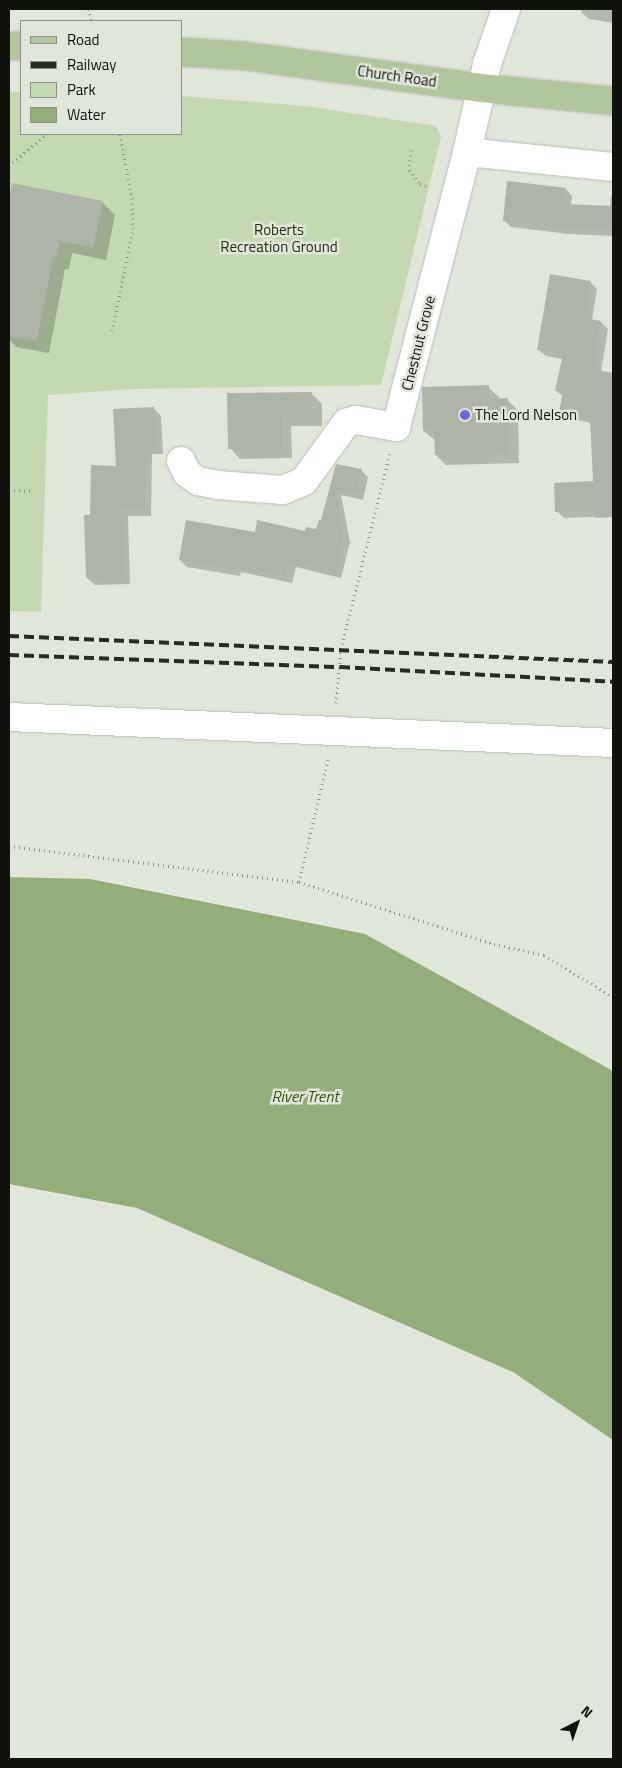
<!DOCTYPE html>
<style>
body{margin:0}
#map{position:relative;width:622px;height:1768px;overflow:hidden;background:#e0e6da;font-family:"Titillium Web",sans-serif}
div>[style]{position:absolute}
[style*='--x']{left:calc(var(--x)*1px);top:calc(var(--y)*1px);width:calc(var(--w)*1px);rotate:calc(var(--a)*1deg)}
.green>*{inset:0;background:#c4d9b1}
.water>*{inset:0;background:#94ae7b}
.shadow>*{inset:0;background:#0003}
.building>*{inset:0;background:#aeb4a8}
.path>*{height:3px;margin-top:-1.5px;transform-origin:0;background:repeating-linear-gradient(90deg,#90948b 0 1px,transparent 0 5px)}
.roads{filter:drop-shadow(0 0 1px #b7beb2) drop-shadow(0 0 1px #b7beb2)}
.minor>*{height:28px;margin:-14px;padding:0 14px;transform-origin:14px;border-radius:14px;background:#fff}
.major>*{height:28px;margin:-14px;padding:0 14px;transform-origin:14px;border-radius:14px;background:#b2c69e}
.rail>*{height:4px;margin-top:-2px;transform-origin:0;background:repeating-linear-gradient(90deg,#272a25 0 10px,transparent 0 15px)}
.dots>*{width:14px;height:14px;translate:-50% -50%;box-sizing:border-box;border:2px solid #e0e6da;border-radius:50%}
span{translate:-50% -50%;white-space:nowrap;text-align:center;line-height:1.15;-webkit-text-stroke:5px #e0e6da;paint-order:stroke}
.street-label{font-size:15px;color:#10120e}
.park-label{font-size:15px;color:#21320d}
.poi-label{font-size:15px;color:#10120e}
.left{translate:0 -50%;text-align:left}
.water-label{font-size:16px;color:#355405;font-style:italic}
.frame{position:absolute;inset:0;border:10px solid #10120e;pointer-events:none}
.legend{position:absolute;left:20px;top:20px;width:162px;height:115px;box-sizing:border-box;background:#e0e6da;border:1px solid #8d9188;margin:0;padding:6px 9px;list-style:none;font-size:15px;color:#10120e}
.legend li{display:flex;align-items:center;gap:10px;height:25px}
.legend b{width:25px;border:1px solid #8d9188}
.north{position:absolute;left:552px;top:1698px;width:50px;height:50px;-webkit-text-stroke:4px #e0e6da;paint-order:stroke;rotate:41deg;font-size:14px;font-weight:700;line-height:20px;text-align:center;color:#10120e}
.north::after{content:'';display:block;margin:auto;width:18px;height:22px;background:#10120e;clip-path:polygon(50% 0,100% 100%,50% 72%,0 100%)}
</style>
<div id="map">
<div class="green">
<i style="clip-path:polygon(9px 92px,21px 92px,21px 134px,181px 134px,181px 96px,306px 106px,436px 126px,441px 137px,381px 385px,132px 389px,48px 395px,41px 612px,9px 611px)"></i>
</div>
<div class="water">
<i style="clip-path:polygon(9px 877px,90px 879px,365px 934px,613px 1071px,613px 1440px,513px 1372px,137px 1208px,9px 1184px)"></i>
</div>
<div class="shadow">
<i style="clip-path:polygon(582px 9px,613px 9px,613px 23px,589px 19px,581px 12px)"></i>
<i style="clip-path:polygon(566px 189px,572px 196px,571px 206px,610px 207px,611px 195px,613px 195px,613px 236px,569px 234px,511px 227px,504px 220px)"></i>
<i style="clip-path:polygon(9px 200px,102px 202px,115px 215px,106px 260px,72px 253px,69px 269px,65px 269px,49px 353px,16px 347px,9px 339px)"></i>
<i style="clip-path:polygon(590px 282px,597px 289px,592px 320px,601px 322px,608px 329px,601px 371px,613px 374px,613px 516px,564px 518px,557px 511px,594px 482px,591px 423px,568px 418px,560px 411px,563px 397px,556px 390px,563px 359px,546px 356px,538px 349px)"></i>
<i style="clip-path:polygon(488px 387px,499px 397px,499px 400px,507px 400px,518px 410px,519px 463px,446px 465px,436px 455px,436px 441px,424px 431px)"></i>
<i style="clip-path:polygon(311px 393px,322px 404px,322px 426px,291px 426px,292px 458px,240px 459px,230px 448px)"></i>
<i style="clip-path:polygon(154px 409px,161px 416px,163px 454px,152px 454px,151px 516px,128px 516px,130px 584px,95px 585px,87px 578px,91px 516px,117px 467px)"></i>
<i style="clip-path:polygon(337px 465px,362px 471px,368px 477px,363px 500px,341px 495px,350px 542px,341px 578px,296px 567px,292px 583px,241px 572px,240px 576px,187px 567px,180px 560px,256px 534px,317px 530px,322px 522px)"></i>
</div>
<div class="building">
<i style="clip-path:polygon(507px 181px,566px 188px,564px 204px,613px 206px,613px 228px,562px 228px,503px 221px)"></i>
<i style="clip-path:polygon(12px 183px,103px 201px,93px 248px,60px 241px,57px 257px,53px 257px,37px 341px,9px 336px,9px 201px)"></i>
<i style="clip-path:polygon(550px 274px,591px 281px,584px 318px,601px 321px,594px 369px,613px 373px,613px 517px,595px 518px,595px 510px,555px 512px,554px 483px,593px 481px,590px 418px,559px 412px,563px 392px,555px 391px,563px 354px,537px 350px)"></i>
<i style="clip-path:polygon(489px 385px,489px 399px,508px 398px,509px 454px,435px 455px,434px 431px,423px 431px,422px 387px)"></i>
<i style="clip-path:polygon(312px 392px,312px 416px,282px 416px,282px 448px,228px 449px,227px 393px)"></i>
<i style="clip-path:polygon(154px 407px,156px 447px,145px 447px,145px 509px,121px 509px,124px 577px,86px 578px,84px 515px,90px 515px,91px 465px,116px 466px,113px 409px)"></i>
<i style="clip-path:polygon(336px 464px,362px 469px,357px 494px,335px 489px,344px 535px,335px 572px,289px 561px,286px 577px,234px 566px,233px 570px,179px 560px,186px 520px,255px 532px,257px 520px,305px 531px,306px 527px,316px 529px,319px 520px,321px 520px)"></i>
</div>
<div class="path">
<i style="--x:89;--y:9;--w:12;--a:81"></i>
<i style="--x:411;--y:150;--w:20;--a:96"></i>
<i style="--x:409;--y:170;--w:18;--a:52"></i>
<i style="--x:420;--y:184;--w:9;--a:18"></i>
<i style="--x:9;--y:166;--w:49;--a:-40.9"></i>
<i style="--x:112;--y:331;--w:104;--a:-78.4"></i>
<i style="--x:133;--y:229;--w:30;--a:-92"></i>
<i style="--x:132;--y:199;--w:66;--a:-100.5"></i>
<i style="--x:9;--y:490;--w:21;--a:3"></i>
<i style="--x:336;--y:703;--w:54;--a:-84.7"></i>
<i style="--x:341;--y:649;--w:202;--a:-76"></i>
<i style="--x:9;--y:846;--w:292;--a:7.1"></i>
<i style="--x:299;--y:882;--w:205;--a:17.6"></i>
<i style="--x:494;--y:944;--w:51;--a:12.4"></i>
<i style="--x:544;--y:955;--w:81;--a:31.3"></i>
<i style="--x:299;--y:882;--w:126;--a:-76.7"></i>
</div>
<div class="roads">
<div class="minor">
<i style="--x:467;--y:152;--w:147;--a:5.9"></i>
<i style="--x:181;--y:461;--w:13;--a:63"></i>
<i style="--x:187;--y:473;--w:14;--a:36"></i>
<i style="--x:198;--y:481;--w:20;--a:11"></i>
<i style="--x:218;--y:485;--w:65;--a:4.4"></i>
<i style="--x:283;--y:490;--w:23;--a:-23"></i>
<i style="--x:304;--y:481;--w:72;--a:-54.1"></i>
<i style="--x:346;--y:423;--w:10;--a:-17"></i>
<i style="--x:356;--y:420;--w:41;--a:9.9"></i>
<i style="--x:396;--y:427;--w:284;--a:-75.5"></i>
<i style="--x:467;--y:152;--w:90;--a:-77.2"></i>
<i style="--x:487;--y:64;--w:58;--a:-70.9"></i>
<i style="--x:9;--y:717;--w:605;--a:2.46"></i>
</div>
<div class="major">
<i style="--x:9;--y:46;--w:12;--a:0"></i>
<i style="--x:181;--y:52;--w:64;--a:3.6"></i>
<i style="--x:245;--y:56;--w:238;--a:7.7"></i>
<i style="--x:481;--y:88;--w:133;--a:5.6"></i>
</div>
</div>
<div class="rail">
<i style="--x:9;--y:636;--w:605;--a:2.46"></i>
<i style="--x:9;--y:655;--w:331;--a:2.1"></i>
<i style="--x:340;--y:667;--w:273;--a:3.1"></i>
</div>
<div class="dots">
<i style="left:465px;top:415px;background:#6b68e1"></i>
</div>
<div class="street-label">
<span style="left:397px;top:76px;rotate:8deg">Church Road</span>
<span style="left:418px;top:343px;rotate:-76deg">Chestnut Grove</span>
</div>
<div class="park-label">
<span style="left:279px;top:238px">Roberts<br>Recreation Ground</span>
</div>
<div class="poi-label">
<span class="left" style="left:475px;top:415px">The Lord Nelson</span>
</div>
<div class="water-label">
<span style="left:305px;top:1096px">River Trent</span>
</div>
<div class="frame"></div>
<ul class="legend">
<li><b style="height:6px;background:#b2c69e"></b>Road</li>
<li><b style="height:6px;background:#272a25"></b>Railway</li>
<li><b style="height:14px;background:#c4d9b1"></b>Park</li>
<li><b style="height:14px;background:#94ae7b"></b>Water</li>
</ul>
<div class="north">N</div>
</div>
